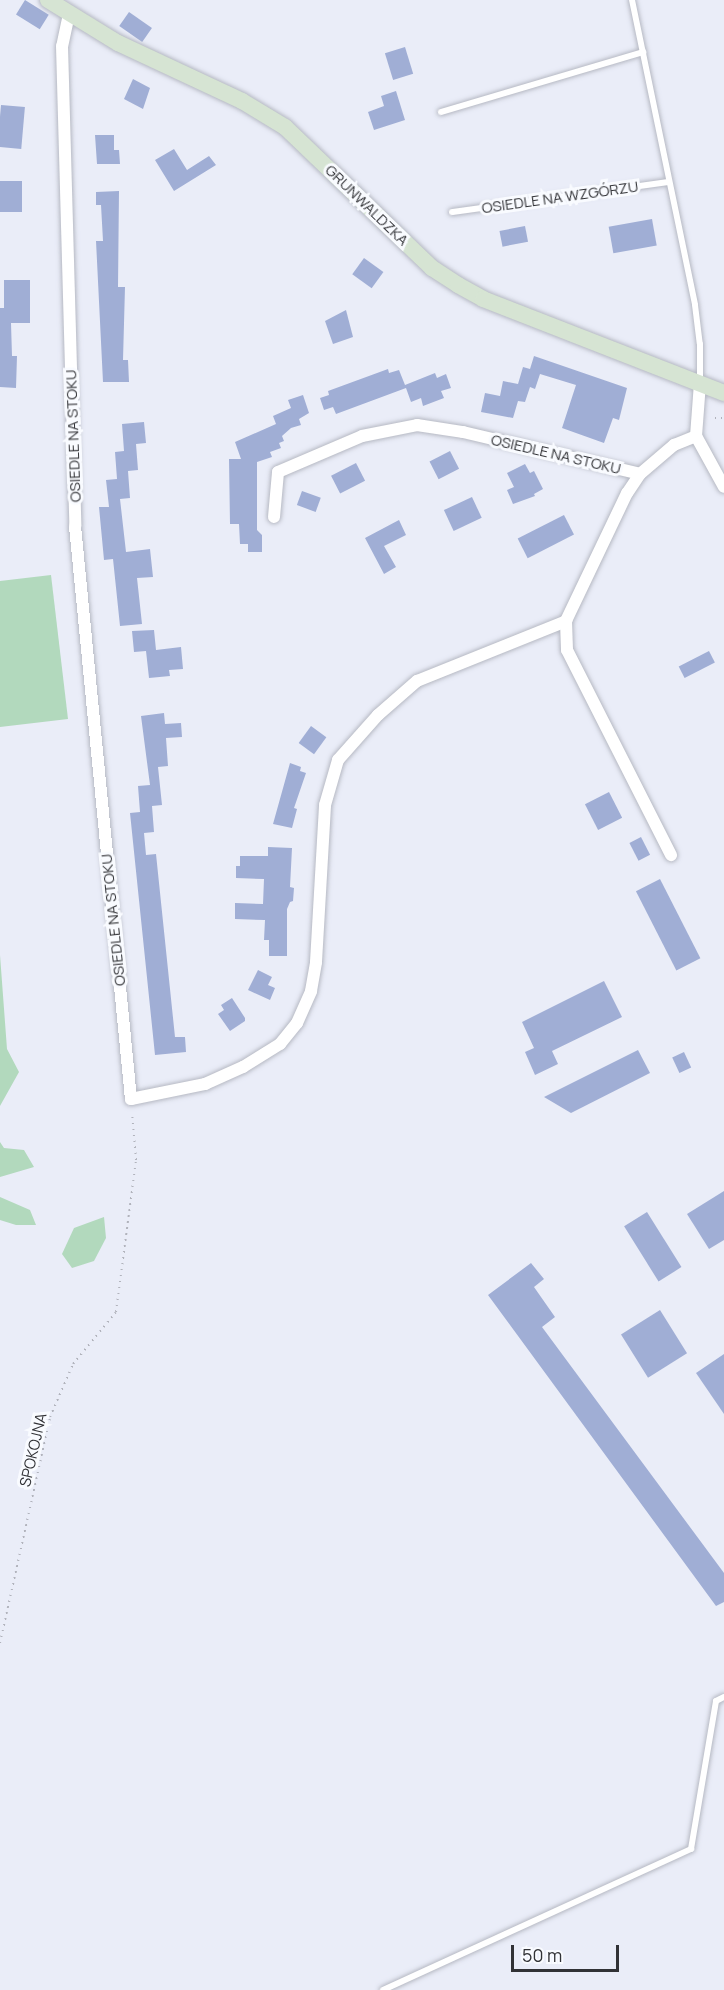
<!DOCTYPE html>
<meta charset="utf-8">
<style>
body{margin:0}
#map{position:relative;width:724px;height:1990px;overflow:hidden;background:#eaedf8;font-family:Manrope,sans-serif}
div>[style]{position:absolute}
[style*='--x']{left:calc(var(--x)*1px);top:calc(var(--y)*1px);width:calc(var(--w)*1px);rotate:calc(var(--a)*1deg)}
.green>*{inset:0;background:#b2d9bd}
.building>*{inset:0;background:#a0aed5;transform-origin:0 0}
.path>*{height:2px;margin-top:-1px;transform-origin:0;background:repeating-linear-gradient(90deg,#b1b3bc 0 1.5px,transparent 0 6px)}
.roads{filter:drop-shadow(0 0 2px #b6b9c3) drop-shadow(0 0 2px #b6b9c3)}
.lane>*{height:6px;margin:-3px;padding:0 3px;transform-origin:3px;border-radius:3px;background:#fff}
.street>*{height:12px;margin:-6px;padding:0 6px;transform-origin:6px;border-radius:6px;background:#fff}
.secondary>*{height:16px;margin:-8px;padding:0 8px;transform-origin:8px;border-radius:8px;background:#d6e4d3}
span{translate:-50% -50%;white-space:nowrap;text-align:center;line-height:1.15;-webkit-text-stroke:6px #f9fbff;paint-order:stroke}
.street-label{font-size:15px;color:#313236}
.scale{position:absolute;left:511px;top:1945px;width:108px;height:27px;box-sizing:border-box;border:3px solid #313236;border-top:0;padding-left:8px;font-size:18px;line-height:21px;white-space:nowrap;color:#313236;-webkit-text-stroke:4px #f9fbff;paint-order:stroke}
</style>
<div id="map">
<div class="green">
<i style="clip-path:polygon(51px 575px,68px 719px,0 727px,0 581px)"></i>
<i style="clip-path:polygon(0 955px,7px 1049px,19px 1072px,0 1106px)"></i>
<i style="clip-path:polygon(0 1142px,4px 1148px,24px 1150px,34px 1167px,0 1177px)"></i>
<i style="clip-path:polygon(0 1197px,30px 1210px,36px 1225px,16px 1225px,0 1220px)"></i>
<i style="clip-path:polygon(104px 1217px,106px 1238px,94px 1261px,72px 1268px,62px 1254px,74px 1228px)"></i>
</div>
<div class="building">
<i style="left:25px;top:0;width:28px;height:17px;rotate:32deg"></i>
<i style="left:129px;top:12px;width:28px;height:17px;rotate:35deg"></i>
<i style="left:405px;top:47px;width:28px;height:21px;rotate:73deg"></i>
<i style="clip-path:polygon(133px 79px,150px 88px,143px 109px,124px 99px)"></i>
<i style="clip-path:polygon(396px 91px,405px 120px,374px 130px,368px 112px,384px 106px,381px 96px)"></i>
<i style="left:1px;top:105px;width:24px;height:42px;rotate:5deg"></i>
<i style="clip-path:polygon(95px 135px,114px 135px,114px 150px,119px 150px,120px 164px,97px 164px)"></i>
<i style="clip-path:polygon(174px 149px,187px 170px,209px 156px,216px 165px,174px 191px,155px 160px)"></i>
<i style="left:0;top:181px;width:22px;height:31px"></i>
<i style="clip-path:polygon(119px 191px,118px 287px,125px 287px,123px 360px,128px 360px,129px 382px,103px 382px,96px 241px,103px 241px,101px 205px,96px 205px,96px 192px)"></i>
<i style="left:652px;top:219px;width:27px;height:44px;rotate:80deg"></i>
<i style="left:525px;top:226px;width:16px;height:26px;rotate:79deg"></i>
<i style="left:364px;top:258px;width:24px;height:20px;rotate:36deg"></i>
<i style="clip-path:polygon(4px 280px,30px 280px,30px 323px,11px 323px,12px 356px,17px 356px,16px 388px,0 387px,0 308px,4px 308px)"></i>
<i style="clip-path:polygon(346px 310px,353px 337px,333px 344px,325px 321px)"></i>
<i style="clip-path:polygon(534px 356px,627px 388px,619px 420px,613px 418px,604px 443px,562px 428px,576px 385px,540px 374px,535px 389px,530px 387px,525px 402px,518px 401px,513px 418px,481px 412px,485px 393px,500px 396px,503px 381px,518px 384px,523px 367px,530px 369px)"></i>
<i style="clip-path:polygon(388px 369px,389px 373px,399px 370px,405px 385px,435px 373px,437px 378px,446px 374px,451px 388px,441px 391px,444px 398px,423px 406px,421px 398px,411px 402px,406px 388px,336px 414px,333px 407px,324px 410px,320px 398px,329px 395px,328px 391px)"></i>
<i style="clip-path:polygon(303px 395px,309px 413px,299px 419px,301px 425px,291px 428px,282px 436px,284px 441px,279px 443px,281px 448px,270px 452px,272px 457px,257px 462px,257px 530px,262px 535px,262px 552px,248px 552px,248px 544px,240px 544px,239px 524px,230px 524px,229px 459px,241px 459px,235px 442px,276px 424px,273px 416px,291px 408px,288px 400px)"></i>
<i style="clip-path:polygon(144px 422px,146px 443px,136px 444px,138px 470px,128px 471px,130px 498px,120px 499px,126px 552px,150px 549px,153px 577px,137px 578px,142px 624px,120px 626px,113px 559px,104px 560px,99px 507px,109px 507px,106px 480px,117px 479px,115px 452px,124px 451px,122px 424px)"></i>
<i style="left:450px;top:451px;width:20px;height:23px;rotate:63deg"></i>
<i style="left:356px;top:463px;width:20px;height:28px;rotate:63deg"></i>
<i style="clip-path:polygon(525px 464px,530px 473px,534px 471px,543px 489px,534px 494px,535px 496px,513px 504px,507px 490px,514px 487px,507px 473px)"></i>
<i style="left:302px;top:491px;width:20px;height:15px;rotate:20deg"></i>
<i style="left:472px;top:497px;width:23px;height:31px;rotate:65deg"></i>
<i style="left:564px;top:515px;width:22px;height:52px;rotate:63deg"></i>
<i style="clip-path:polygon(399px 520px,406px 535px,384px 546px,396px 567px,384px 574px,365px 538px)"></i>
<i style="clip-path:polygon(154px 630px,156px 650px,181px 647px,183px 669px,169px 670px,170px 676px,149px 678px,146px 651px,134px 652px,132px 631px)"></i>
<i style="left:709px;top:651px;width:13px;height:34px;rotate:63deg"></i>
<i style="clip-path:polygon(164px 713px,165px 724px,181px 723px,182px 737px,166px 738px,168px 766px,158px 767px,162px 805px,152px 806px,154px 832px,144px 833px,146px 855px,156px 854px,175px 1037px,185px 1037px,186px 1052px,155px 1055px,130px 813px,140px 812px,138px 786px,150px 785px,141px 716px)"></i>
<i style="left:311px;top:726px;width:19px;height:21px;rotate:36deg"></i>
<i style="clip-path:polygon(290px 763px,301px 767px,300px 771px,306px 773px,294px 808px,297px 809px,292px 828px,273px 824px)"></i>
<i style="left:609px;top:792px;width:29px;height:27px;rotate:63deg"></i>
<i style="left:641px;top:837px;width:20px;height:13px;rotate:63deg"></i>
<i style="clip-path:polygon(268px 847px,292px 848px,290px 887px,294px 888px,293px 901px,290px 902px,287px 909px,287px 956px,269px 956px,269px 940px,264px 940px,265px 920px,235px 919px,235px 903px,263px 904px,264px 879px,236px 878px,236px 866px,240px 866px,240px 856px,268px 856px)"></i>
<i style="left:660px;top:879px;width:89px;height:27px;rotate:63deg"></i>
<i style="clip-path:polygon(258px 970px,272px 977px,268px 985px,275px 988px,270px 1000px,248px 990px)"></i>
<i style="clip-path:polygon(604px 981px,622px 1017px,552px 1051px,558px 1064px,535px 1075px,525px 1052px,534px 1048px,522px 1022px)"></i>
<i style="clip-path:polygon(232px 998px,245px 1018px,245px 1021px,230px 1031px,218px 1014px,224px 1010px,221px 1005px)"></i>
<i style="clip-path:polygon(638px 1050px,650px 1073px,571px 1113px,544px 1097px)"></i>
<i style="left:684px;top:1052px;width:17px;height:13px;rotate:65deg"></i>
<i style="clip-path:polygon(724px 1191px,724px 1240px,709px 1249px,687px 1214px)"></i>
<i style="left:647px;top:1212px;width:65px;height:27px;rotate:58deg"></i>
<i style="clip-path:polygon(531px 1263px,544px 1279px,534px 1287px,555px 1317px,542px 1327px,724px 1573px,724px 1602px,716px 1606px,488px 1295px)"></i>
<i style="left:660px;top:1310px;width:51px;height:46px;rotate:58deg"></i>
<i style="clip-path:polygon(724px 1354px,724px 1414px,696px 1373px)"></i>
</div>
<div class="path">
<i style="--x:715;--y:418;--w:9;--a:0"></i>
<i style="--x:0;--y:1643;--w:231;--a:-77.5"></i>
<i style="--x:50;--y:1417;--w:58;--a:-66.5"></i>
<i style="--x:73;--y:1364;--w:67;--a:-50.4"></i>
<i style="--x:116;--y:1312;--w:153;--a:-82.5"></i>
<i style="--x:136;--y:1160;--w:48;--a:-94.8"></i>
</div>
<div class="roads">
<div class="lane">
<i style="--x:632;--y:0;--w:311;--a:78.3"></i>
<i style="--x:695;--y:305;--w:39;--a:83"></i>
<i style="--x:700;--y:344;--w:39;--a:90"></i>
<i style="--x:441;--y:112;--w:211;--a:-16.5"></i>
<i style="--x:452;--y:212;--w:219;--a:-7.9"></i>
<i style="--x:383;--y:1990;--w:339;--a:-24.6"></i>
<i style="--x:691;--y:1849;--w:150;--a:-80.4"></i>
<i style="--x:716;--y:1701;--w:9;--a:-27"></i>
</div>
<div class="street">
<i style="--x:69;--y:14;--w:33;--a:102"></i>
<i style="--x:62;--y:46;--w:480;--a:88.4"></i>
<i style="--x:75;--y:526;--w:576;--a:84.42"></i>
<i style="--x:131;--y:1099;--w:76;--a:-11.5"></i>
<i style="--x:205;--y:1084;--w:42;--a:-24.1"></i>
<i style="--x:243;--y:1067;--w:44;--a:-31.9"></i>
<i style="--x:280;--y:1044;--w:27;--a:-51"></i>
<i style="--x:297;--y:1023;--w:35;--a:-66"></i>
<i style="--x:311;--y:991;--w:29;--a:-80"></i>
<i style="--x:316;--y:962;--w:157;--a:-86.7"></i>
<i style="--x:325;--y:805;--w:47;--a:-73.9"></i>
<i style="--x:338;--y:760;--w:60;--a:-48.4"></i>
<i style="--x:378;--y:715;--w:52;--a:-41.1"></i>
<i style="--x:417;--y:681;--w:161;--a:-21.9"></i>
<i style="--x:700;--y:383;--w:53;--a:94.3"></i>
<i style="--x:696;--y:436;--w:58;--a:61.2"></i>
<i style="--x:640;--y:474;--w:23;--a:124"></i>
<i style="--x:627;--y:493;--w:142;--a:115.5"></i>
<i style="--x:566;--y:621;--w:29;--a:88"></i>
<i style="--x:567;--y:650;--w:230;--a:63.1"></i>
<i style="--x:274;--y:517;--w:45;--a:-84.9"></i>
<i style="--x:278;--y:472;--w:91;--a:-23.2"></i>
<i style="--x:362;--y:436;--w:56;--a:-11.3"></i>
<i style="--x:417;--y:425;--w:47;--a:8.7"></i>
<i style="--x:463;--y:432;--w:182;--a:13.3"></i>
<i style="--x:640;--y:474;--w:45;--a:-40.5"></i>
<i style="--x:674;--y:445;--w:24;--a:-22"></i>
</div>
<div class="secondary">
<i style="--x:48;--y:0;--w:82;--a:31.6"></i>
<i style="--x:118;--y:43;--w:137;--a:25.1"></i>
<i style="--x:242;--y:101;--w:50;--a:31.2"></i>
<i style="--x:285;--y:127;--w:204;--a:43.8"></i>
<i style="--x:432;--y:268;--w:31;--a:33"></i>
<i style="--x:458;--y:285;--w:29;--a:29"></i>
<i style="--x:483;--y:299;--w:259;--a:21.3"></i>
</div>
</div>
<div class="street-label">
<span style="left:560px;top:197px;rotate:-8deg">OSIEDLE NA WZGÓRZU</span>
<span style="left:367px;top:205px;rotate:44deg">GRUNWALDZKA</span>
<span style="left:73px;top:436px;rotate:-92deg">OSIEDLE NA STOKU</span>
<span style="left:556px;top:454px;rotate:13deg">OSIEDLE NA STOKU</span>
<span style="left:113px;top:920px;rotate:-96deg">OSIEDLE NA STOKU</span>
<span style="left:33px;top:1450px;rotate:-77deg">SPOKOJNA</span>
</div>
<div class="scale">50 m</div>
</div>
